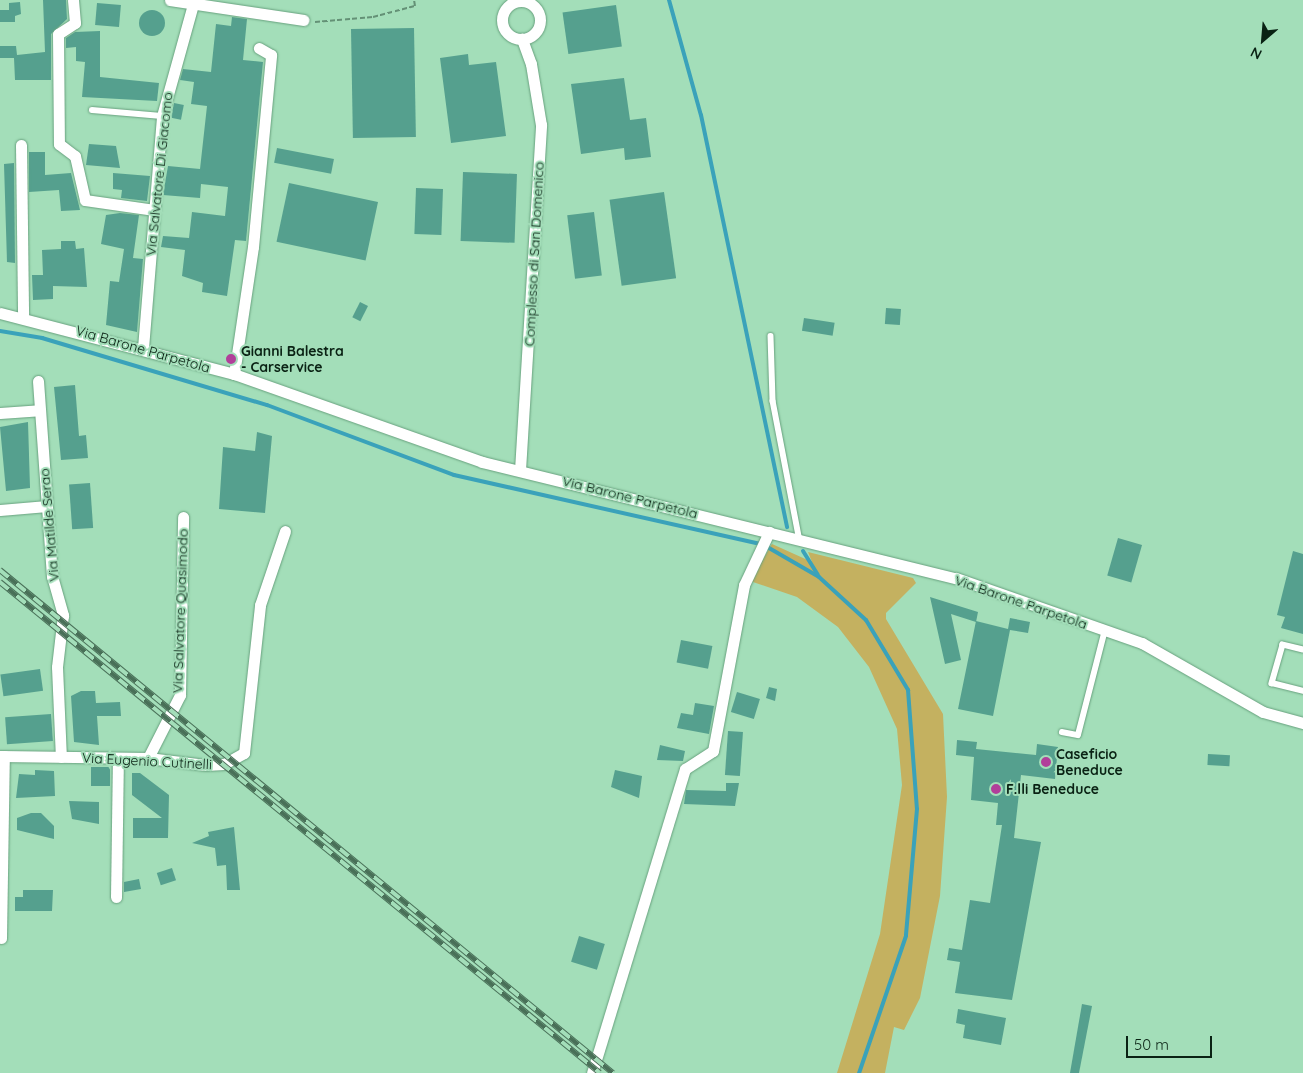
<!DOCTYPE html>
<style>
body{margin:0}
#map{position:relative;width:1303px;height:1073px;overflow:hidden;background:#a3deb9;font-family:Quicksand,sans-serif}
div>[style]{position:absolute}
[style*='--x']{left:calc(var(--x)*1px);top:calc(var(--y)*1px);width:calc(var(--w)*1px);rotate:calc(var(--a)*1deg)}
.green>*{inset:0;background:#c4b160}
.stream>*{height:4px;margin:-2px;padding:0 2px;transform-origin:2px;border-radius:2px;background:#3aa2ba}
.building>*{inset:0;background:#55a08e;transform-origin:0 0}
.round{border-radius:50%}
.path>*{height:2px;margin-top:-1px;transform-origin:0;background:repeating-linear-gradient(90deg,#649176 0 5px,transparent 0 7.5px)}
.roads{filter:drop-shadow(0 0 1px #68a17e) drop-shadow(0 0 1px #68a17e)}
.service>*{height:5.5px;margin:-2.75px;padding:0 2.75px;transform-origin:2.75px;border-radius:2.75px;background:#fff}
.minor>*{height:11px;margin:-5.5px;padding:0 5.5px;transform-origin:5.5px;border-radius:5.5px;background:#fff}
.minor>.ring{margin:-5.5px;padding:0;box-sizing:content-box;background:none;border:11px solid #fff;border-radius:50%}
.rail>*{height:5.5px;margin-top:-2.75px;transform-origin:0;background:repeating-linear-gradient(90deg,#a3deb9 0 11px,#497058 0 22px);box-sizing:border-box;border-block:1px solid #497058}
.dots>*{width:14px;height:14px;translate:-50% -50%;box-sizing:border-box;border:2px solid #a3deb9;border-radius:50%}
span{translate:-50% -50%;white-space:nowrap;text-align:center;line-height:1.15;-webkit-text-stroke:4px #a3deb9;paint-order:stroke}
.street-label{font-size:14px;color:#0a2214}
.poi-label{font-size:14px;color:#0a2214;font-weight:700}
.left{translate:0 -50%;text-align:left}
.north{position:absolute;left:1238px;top:15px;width:50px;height:50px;-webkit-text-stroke:4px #a3deb9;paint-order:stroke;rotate:207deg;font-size:14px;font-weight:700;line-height:20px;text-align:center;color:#0a2214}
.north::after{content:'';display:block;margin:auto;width:18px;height:22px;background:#0a2214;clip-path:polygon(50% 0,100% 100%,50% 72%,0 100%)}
.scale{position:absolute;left:1126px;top:1036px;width:86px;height:22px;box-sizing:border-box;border:2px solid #0a2214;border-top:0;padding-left:6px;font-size:15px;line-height:18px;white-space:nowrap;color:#0a2214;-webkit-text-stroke:4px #a3deb9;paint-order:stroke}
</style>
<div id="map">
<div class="green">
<i style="clip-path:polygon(772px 544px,812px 562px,808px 552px,913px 578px,916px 583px,886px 613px,886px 619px,943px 714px,947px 797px,940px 896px,920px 998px,904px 1030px,894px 1027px,885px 1073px,837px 1073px,880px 934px,902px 785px,897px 729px,869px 667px,838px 627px,797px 597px,750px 581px)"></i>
</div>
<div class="stream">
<i style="--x:669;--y:0;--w:119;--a:74.5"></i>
<i style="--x:701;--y:115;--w:421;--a:78.2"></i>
<i style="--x:0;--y:331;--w:43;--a:9.5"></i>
<i style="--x:42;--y:338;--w:235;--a:16.6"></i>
<i style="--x:267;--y:405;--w:200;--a:20.5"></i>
<i style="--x:454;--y:475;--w:313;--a:12.7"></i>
<i style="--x:769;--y:548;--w:58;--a:30.1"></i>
<i style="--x:819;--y:577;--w:64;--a:42.5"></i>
<i style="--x:866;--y:620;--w:82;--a:59"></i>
<i style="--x:908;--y:690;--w:119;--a:85.7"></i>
<i style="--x:917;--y:809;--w:127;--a:95"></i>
<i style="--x:906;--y:936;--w:145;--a:108.9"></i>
<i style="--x:803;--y:551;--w:28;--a:58"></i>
</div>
<div class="building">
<i style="clip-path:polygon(43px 0,66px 0,67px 19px,51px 34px,51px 80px,15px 80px,14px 58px,0 58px,0 46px,16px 46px,17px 55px,45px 52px)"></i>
<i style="clip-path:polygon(20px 2px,21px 14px,15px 16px,15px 22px,0 22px,0 10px,9px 10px,9px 3px)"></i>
<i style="left:97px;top:3px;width:24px;height:22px;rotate:5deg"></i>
<i style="left:616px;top:5px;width:42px;height:54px;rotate:82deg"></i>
<i class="round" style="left:139px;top:10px;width:26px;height:26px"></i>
<i style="clip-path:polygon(232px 17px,247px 19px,243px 60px,263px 62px,246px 241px,235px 240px,227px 296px,202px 292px,203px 283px,182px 276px,185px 250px,161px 247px,163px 236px,189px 238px,192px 212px,225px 216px,228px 187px,201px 184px,200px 198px,163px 195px,168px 166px,200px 169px,207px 106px,191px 104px,194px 82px,180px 80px,183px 69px,211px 72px,216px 24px,231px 26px)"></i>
<i style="left:414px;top:28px;width:109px;height:63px;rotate:89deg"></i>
<i style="clip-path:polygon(100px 31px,100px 77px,159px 83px,157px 101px,82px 97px,85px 62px,76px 61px,76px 47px,66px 48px,66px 38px,75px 32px)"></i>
<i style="clip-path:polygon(468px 54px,469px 65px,496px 62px,506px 136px,451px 143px,440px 58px)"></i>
<i style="clip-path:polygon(624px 78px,630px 120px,646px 118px,651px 157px,625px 160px,624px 148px,581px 154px,571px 84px)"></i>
<i style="left:174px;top:103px;width:10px;height:15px;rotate:11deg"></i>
<i style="clip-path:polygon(89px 144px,116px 146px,120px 168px,86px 165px)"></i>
<i style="left:277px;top:148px;width:58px;height:15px;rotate:11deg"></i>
<i style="clip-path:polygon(29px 152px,45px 152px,45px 175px,71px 173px,80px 210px,61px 211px,59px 190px,29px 192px)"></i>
<i style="clip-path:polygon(14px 163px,15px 263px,7px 262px,4px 164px)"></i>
<i style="left:463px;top:172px;width:54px;height:69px;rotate:2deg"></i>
<i style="clip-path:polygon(113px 173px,150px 176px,147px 201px,121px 198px,122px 190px,113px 189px)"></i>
<i style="left:289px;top:183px;width:91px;height:60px;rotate:12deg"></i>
<i style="left:416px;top:188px;width:27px;height:46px;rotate:2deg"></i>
<i style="left:664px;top:192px;width:87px;height:55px;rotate:82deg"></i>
<i style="left:594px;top:212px;width:64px;height:27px;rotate:83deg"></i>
<i style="clip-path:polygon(120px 213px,139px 215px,133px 258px,143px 259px,137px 332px,106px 325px,110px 281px,119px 282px,124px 249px,101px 244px,106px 215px)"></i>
<i style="clip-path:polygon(61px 241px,75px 241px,76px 249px,84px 248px,87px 287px,53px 286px,53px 299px,33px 300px,32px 275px,43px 275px,42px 250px,61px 249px)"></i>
<i style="left:360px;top:302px;width:9px;height:17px;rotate:27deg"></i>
<i style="left:886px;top:308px;width:15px;height:16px;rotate:4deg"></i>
<i style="left:804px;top:318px;width:31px;height:13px;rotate:9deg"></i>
<i style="clip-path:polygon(75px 385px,79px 436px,86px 435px,88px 458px,61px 460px,54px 387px)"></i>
<i style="clip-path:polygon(28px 422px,30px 488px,6px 491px,0 427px)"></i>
<i style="clip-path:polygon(257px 432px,272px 436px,265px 513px,219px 509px,223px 447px,255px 451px)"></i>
<i style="left:90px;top:483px;width:45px;height:21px;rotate:86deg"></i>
<i style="left:1118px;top:538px;width:25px;height:39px;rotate:16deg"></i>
<i style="clip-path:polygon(1293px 551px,1303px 554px,1303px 634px,1281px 628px,1285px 617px,1277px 615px)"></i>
<i style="clip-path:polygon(930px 597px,978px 612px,976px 622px,951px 614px,961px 660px,945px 664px)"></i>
<i style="clip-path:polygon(1010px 618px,1030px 622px,1028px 633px,1010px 630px,993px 716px,958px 709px,976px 621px,1008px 629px)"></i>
<i style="left:681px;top:640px;width:32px;height:23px;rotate:11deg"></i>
<i style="left:40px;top:669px;width:22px;height:40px;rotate:82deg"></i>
<i style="clip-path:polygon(769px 687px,777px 689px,775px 701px,766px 698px)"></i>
<i style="clip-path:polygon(81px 691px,95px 691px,96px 703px,120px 702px,121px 716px,97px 716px,99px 745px,74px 742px,71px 696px)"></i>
<i style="left:737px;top:692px;width:24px;height:21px;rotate:17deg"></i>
<i style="clip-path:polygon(695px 703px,714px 706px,709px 734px,677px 728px,681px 713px,693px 715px)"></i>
<i style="left:51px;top:714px;width:27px;height:46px;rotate:86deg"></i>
<i style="left:728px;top:731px;width:15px;height:44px;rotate:4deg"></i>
<i style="clip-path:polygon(957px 740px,977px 742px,976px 749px,1036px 755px,1037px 744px,1058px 747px,1055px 779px,1021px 775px,1014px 838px,1041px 842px,1012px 1000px,955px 993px,960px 962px,947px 960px,949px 948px,962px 950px,970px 900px,990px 903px,1002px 825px,996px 825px,998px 803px,971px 800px,974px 757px,956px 755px)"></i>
<i style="clip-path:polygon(660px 745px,685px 751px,683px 761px,657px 760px)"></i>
<i style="left:1208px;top:754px;width:22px;height:11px;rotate:3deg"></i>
<i style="left:91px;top:767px;width:19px;height:19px"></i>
<i style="clip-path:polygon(35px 770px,54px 771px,55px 796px,16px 798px,19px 774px,35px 775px)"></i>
<i style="clip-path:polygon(615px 770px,642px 776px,639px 798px,611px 787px)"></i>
<i style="clip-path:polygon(132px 773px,140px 773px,169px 795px,168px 838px,133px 838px,133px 818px,162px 818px,132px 795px)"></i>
<i style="clip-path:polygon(726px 783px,739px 783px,735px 806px,684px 804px,686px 790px,726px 791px)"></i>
<i style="clip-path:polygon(69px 801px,99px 802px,99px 824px,72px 819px)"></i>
<i style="clip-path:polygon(31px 813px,41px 813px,54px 826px,54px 839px,17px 830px,17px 818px)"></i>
<i style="clip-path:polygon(234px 827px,240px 890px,227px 890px,226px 865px,217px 866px,215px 848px,192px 843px,209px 836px,208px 832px)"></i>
<i style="left:172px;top:868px;width:13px;height:16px;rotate:72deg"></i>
<i style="clip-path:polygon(139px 879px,141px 889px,124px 892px,124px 882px)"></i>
<i style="clip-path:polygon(23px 890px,53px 890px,52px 911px,15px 911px,15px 897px,23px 897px)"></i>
<i style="left:579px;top:936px;width:27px;height:27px;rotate:17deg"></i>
<i style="clip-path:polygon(1082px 1004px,1092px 1006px,1079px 1073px,1070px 1073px)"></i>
<i style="clip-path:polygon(958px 1009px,1006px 1018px,1001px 1045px,963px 1038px,965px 1025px,956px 1023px)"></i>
</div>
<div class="path">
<i style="--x:315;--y:22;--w:58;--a:-4.9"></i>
<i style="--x:373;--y:17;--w:43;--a:-14.7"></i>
<i style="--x:415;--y:6;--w:6;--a:-99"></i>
</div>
<div class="roads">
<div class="service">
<i style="--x:92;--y:110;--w:70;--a:4.9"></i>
<i style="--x:771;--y:336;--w:65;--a:88.2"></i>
<i style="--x:773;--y:401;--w:143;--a:79.1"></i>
<i style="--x:1303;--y:650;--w:21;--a:-166"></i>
<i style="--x:1283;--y:645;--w:40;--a:106"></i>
<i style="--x:1272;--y:683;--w:32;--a:14"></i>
<i style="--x:1062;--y:732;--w:16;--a:11"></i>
<i style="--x:1078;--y:735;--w:108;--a:-75.6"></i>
</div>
<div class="minor">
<i style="--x:73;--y:0;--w:23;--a:85"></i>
<i style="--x:75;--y:23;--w:20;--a:147"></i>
<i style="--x:58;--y:34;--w:110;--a:89.5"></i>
<i style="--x:59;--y:144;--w:20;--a:37"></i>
<i style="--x:75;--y:156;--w:45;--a:77.2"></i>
<i style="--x:85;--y:200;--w:70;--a:8.2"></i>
<i style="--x:170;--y:0;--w:135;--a:8.5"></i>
<i class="ring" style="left:502px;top:1px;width:27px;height:27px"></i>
<i style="--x:21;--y:145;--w:173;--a:89.3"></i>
<i style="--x:0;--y:313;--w:242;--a:14.6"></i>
<i style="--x:234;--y:374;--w:263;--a:19.5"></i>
<i style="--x:482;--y:462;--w:488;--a:13.8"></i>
<i style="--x:956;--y:578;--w:197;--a:19.3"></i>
<i style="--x:1142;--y:643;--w:139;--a:29.7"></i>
<i style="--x:1263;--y:712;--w:41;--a:15.4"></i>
<i style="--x:143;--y:348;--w:233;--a:-85.3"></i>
<i style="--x:162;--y:116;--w:116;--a:-74.5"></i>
<i style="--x:234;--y:374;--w:128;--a:-81.5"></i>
<i style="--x:253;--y:247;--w:193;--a:-84.6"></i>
<i style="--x:271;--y:55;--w:14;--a:-150"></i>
<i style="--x:38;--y:381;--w:196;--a:85.9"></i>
<i style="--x:52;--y:576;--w:41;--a:74.2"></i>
<i style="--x:63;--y:615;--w:52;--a:96.6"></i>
<i style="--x:57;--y:667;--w:90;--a:87.5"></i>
<i style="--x:0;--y:413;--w:39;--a:-4"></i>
<i style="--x:520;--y:470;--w:346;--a:-86.5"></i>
<i style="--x:541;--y:125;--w:62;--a:-99.3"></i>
<i style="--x:531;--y:64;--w:27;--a:-110"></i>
<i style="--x:0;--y:510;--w:47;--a:-4.9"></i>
<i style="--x:0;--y:756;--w:148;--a:0.8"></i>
<i style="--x:148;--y:758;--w:58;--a:6.9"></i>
<i style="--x:206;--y:765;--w:18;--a:-3"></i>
<i style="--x:224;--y:764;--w:23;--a:-29"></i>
<i style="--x:244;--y:753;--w:149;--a:-83.8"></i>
<i style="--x:260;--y:605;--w:78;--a:-71.3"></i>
<i style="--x:148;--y:758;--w:71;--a:-63.1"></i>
<i style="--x:180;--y:695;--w:178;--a:-89"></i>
<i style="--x:116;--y:897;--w:138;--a:-89.2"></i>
<i style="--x:1;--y:938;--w:182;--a:-89.1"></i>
<i style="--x:592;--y:1073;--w:318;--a:-73"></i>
<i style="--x:685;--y:769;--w:33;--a:-33"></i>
<i style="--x:713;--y:751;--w:169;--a:-79.4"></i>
<i style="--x:744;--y:585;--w:59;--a:-64.7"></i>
</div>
</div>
<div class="rail">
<i style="--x:0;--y:570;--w:793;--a:39.37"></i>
<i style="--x:0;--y:582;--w:775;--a:39.29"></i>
</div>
<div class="dots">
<i style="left:231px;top:359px;background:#b13f9a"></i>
<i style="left:1046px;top:762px;background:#b13f9a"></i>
<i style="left:996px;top:789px;background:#b13f9a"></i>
</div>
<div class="street-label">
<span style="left:159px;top:174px;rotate:-84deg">Via Salvatore Di Giacomo</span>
<span style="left:534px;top:254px;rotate:-87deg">Complesso di San Domenico</span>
<span style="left:143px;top:349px;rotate:16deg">Via Barone Parpetola</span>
<span style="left:630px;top:497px;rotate:14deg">Via Barone Parpetola</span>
<span style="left:49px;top:525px;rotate:-95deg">Via Matilde Serao</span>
<span style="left:1021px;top:602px;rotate:19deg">Via Barone Parpetola</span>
<span style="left:180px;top:611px;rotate:-88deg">Via Salvatore Quasimodo</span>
<span style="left:147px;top:761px;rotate:3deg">Via Eugenio Cutinelli</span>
</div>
<div class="poi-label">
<span class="left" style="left:241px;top:359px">Gianni Balestra<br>- Carservice</span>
<span class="left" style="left:1056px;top:762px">Caseficio<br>Beneduce</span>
<span class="left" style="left:1006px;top:789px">F.lli Beneduce</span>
</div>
<div class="north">N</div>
<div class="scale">50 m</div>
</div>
